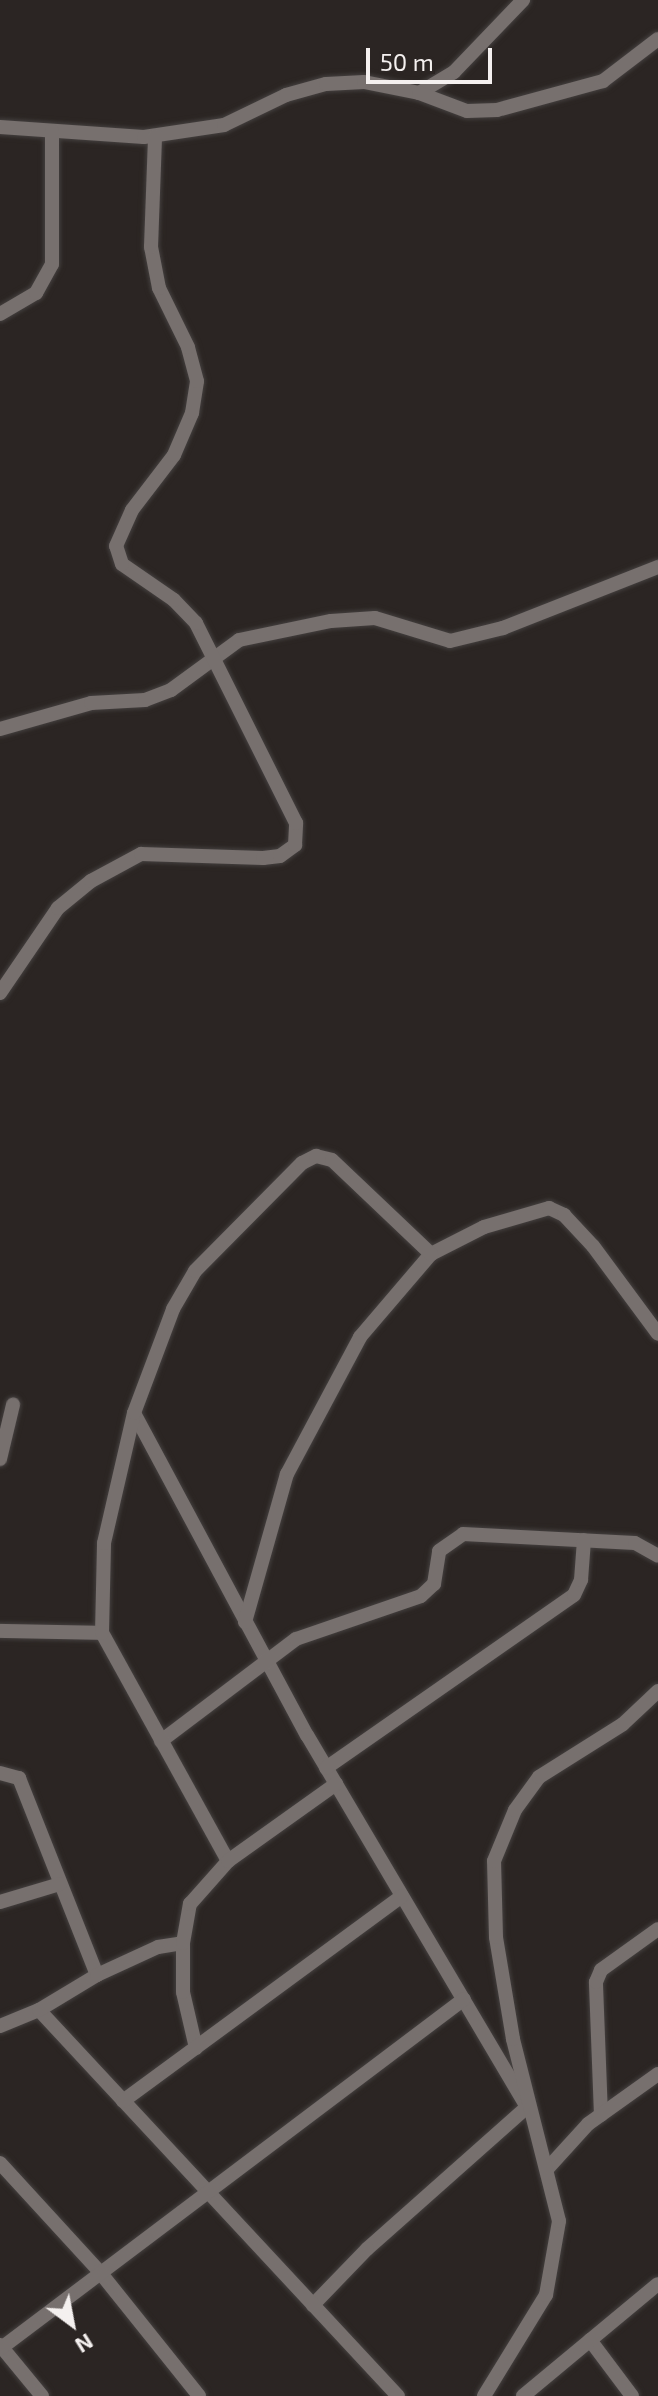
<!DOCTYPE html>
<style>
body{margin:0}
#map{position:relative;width:658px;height:2396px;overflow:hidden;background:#2b2523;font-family:"Exo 2",sans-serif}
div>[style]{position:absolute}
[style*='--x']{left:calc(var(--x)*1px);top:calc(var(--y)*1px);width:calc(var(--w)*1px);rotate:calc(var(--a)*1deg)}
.roads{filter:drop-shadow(0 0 2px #44403f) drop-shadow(0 0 2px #44403f)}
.minor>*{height:14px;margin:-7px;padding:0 7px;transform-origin:7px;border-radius:7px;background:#77706e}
span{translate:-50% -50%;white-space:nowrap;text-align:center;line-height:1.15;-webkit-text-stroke:6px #2b2523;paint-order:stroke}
.north{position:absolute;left:32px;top:2284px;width:80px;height:80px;-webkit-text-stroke:6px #2b2523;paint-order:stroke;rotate:148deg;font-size:22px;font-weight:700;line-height:32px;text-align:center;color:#f4f0ef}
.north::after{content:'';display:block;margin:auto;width:28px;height:36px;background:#f4f0ef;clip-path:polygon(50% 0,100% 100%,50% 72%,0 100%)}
.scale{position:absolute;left:366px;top:48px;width:126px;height:36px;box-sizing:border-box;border:4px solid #f4f0ef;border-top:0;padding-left:10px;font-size:24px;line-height:28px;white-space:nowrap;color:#f4f0ef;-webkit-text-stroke:6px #2b2523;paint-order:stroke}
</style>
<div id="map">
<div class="roads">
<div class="minor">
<i style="--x:419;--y:93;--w:41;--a:-31"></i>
<i style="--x:454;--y:72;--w:100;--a:-46.2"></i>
<i style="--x:0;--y:127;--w:144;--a:4"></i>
<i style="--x:144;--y:137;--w:81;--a:-8.5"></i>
<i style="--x:224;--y:125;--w:69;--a:-25.8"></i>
<i style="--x:286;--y:95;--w:41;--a:-15.4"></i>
<i style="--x:326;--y:84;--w:38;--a:-3"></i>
<i style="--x:364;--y:82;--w:56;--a:11.3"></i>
<i style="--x:419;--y:93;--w:51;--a:20.6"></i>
<i style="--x:467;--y:111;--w:30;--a:-2"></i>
<i style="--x:497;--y:110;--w:110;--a:-15.3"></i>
<i style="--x:603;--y:81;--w:69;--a:-37.4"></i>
<i style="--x:0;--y:314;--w:42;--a:-30.3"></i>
<i style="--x:36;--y:293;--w:33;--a:-61"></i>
<i style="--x:52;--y:264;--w:133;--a:-90"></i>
<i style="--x:0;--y:729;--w:95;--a:-15.9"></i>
<i style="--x:91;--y:703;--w:54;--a:-3.2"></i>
<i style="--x:145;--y:700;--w:28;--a:-21"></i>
<i style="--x:171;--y:690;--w:84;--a:-36.3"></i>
<i style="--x:239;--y:640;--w:94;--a:-11.7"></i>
<i style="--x:331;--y:621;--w:44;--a:-3.9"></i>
<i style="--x:375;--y:618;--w:78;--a:17"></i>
<i style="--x:450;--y:641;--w:55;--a:-13.8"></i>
<i style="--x:503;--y:628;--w:167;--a:-21.5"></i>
<i style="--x:0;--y:993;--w:103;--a:-55.7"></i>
<i style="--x:58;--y:908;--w:43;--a:-39.3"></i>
<i style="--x:91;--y:881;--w:57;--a:-28.4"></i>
<i style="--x:141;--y:854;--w:122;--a:1.9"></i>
<i style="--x:263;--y:858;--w:17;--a:-7"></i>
<i style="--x:280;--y:856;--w:19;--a:-36"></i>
<i style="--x:295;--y:845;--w:22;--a:-87"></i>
<i style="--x:296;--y:823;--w:224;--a:-116.6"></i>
<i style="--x:196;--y:623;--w:32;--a:-134"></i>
<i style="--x:174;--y:600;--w:63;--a:-145.3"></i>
<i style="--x:122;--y:564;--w:19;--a:-108"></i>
<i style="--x:116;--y:546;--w:39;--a:-66"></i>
<i style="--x:132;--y:510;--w:69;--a:-52.6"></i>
<i style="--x:174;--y:455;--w:46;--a:-66.8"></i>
<i style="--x:192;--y:413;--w:32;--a:-81"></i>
<i style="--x:197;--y:381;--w:35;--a:-105"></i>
<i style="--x:188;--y:347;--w:66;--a:-116.2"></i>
<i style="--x:159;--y:288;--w:42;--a:-101"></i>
<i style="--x:151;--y:247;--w:111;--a:-87.9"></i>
<i style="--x:134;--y:1413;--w:366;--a:61.8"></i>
<i style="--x:307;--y:1735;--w:432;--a:59.4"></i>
<i style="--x:527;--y:2107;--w:214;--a:138.4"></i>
<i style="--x:367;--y:2249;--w:78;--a:134"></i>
<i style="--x:0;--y:1459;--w:56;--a:-76.5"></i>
<i style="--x:245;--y:1622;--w:154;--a:-74.2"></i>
<i style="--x:287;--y:1474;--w:155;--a:-61.9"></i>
<i style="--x:360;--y:1337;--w:109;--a:-49.5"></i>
<i style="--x:431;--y:1254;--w:59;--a:-27"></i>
<i style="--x:484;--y:1227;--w:68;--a:-16.3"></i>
<i style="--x:549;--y:1208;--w:17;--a:25"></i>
<i style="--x:564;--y:1215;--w:42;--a:46.9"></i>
<i style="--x:593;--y:1246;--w:109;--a:53.5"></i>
<i style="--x:0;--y:1631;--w:102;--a:1.1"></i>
<i style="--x:161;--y:1741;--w:169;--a:-37.1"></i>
<i style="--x:296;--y:1639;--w:132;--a:-19"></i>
<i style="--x:421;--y:1596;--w:18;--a:-43"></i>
<i style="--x:434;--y:1584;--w:33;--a:-81"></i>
<i style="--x:439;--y:1551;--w:29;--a:-35"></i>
<i style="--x:463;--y:1534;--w:172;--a:3"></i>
<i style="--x:635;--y:1543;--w:26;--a:29"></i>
<i style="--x:326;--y:1768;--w:302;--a:-34.9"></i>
<i style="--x:574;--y:1595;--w:17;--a:-65"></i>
<i style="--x:581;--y:1580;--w:40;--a:-85.7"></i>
<i style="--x:0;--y:1773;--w:20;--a:15"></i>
<i style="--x:19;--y:1778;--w:212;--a:68.4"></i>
<i style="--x:228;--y:1861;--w:260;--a:-118.9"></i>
<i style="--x:102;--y:1633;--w:90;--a:-88.7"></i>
<i style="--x:104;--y:1543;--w:133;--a:-77"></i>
<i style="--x:134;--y:1413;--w:111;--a:-69.4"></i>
<i style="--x:173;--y:1309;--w:44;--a:-59.9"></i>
<i style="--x:195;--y:1271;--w:152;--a:-45.3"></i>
<i style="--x:302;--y:1163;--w:16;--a:-27"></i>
<i style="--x:316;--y:1156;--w:16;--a:14"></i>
<i style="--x:332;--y:1160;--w:137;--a:43.5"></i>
<i style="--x:0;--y:1902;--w:63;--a:-16.7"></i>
<i style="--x:39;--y:2010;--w:527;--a:47.08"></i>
<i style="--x:0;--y:2026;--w:42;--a:-22.3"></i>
<i style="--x:39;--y:2010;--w:68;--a:-31.1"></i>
<i style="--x:97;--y:1975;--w:67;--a:-24.7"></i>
<i style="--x:158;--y:1947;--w:25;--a:-9"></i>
<i style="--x:196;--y:2048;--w:57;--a:-103.1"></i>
<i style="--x:183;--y:1992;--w:49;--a:-90"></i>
<i style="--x:183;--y:1943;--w:40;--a:-80"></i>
<i style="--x:190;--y:1904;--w:57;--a:-48.5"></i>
<i style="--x:228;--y:1861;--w:133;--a:-35.5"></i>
<i style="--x:123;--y:2101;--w:346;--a:-36.3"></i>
<i style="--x:601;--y:2115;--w:133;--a:-92.2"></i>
<i style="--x:596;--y:1982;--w:13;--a:-67"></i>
<i style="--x:601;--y:1970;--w:70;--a:-35.7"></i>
<i style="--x:0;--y:2163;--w:147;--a:47.5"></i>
<i style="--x:99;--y:2271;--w:160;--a:51.3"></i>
<i style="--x:548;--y:2168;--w:59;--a:-47.7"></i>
<i style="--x:588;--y:2124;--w:86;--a:-35.5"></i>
<i style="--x:590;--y:2340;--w:70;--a:53.1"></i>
<i style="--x:0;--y:2345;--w:66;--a:50.5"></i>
<i style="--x:0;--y:2349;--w:581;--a:-37.03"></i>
<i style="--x:484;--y:2396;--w:119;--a:-58.5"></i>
<i style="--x:546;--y:2295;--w:75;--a:-80"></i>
<i style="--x:559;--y:2221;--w:188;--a:-104.2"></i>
<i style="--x:513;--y:2039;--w:103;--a:-99.5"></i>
<i style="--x:496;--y:1937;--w:76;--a:-91.5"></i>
<i style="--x:494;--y:1861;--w:55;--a:-67.6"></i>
<i style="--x:515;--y:1810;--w:41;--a:-54"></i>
<i style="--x:539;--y:1777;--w:99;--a:-32.2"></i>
<i style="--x:623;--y:1724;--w:48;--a:-43.3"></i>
<i style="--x:523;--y:2396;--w:175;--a:-39.7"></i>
</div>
</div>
<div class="north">N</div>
<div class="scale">50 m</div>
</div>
